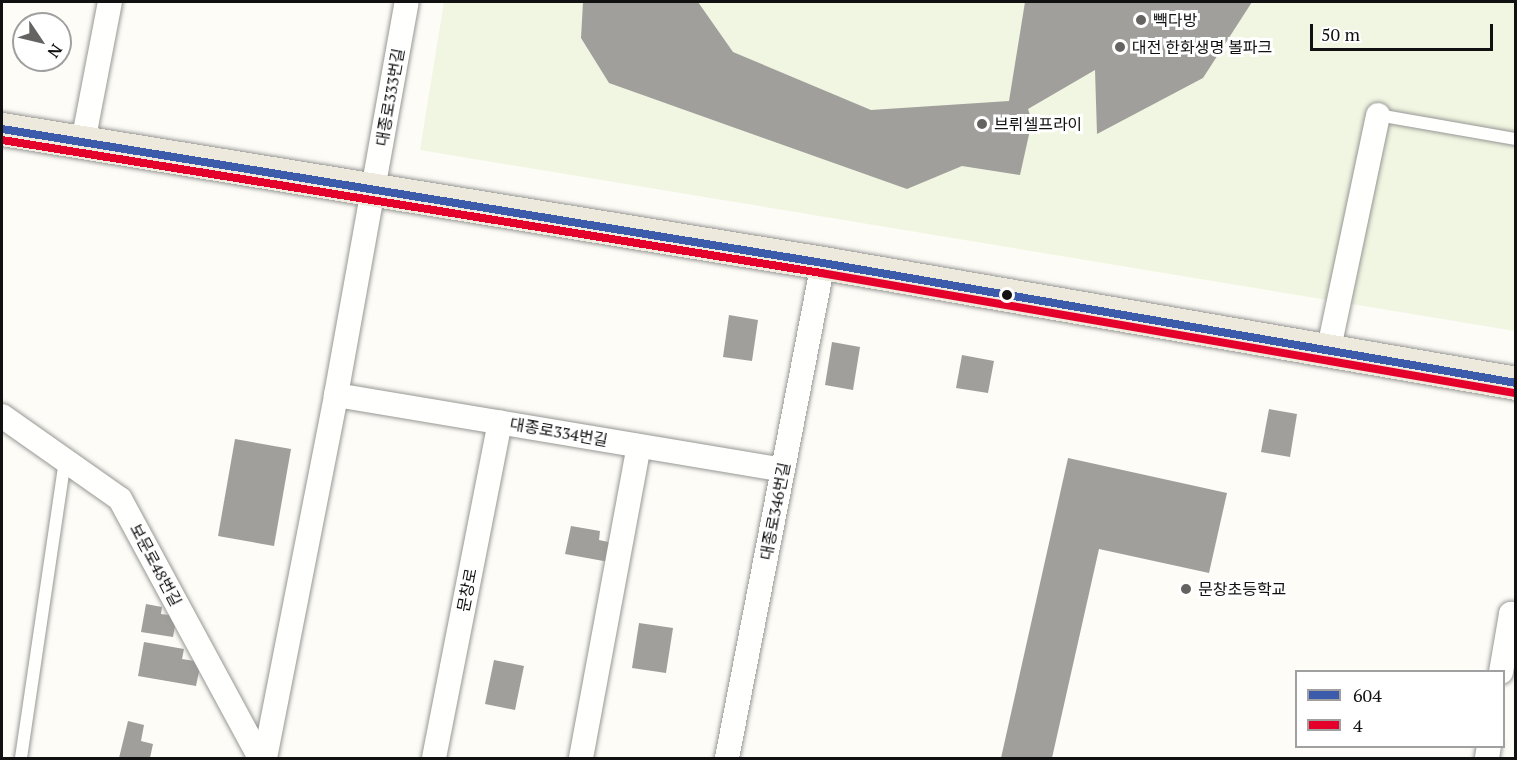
<!DOCTYPE html>
<meta charset="utf-8">
<style>
body{margin:0}
#map{position:relative;width:1517px;height:760px;overflow:hidden;background:#fdfcf7;font-family:"PT Serif","Noto Sans KR",serif}
div>[style]{position:absolute}
[style*='--x']{left:calc(var(--x)*1px);top:calc(var(--y)*1px);width:calc(var(--w)*1px);rotate:calc(var(--a)*1deg)}
.pitch>*{inset:0;background:#f0f6e1}
.building>*{inset:0;background:#a19f9c}
.roads{filter:drop-shadow(0 0 2px #979795) drop-shadow(0 0 2px #979795)}
.lane>*{height:12px;margin:-6px;padding:0 6px;transform-origin:6px;border-radius:6px;background:#fffffe}
.street>*{height:24px;margin:-12px;padding:0 12px;transform-origin:12px;border-radius:12px;background:#fffffe}
.primary>*{height:33px;margin:-16.5px;padding:0 16.5px;transform-origin:16.5px;border-radius:16.5px;background:#ede9dc}
.bus-1>*{height:8px;margin:-4px;padding:0 4px;transform-origin:4px;border-radius:4px;background:#3d5bab}
.bus-2>*{height:8px;margin:-4px;padding:0 4px;transform-origin:4px;border-radius:4px;background:#e4002b}
.dots>*{width:16px;height:16px;translate:-50% -50%;box-sizing:border-box;border:3px solid #fff;border-radius:50%}
span{translate:-50% -50%;white-space:nowrap;text-align:center;line-height:1.15;-webkit-text-stroke:6px #fff;paint-order:stroke}
.poi-label{font-size:16px;color:#111}
.left{translate:0 -50%;text-align:left}
.street-label{font-size:16px;color:#111}
.frame{position:absolute;inset:0;border:3px solid #111;pointer-events:none}
.legend{position:absolute;left:1295px;top:670px;width:210px;height:78px;box-sizing:border-box;background:#fff;border:2px solid #a0a0a0;margin:0;padding:8px 10px;list-style:none;font-size:18px;color:#111}
.legend li{display:flex;align-items:center;gap:12px;height:30px}
.legend b{width:30px;border:2px solid #a0a0a0}
.north{position:absolute;left:12px;top:12px;width:60px;height:60px;box-sizing:border-box;background:#fff;border:2px solid #a0a0a0;border-radius:50%;rotate:125deg;font-size:16px;font-weight:700;line-height:24px;text-align:center;color:#111}
.north::after{content:'';display:block;margin:auto;width:21px;height:27px;background:#646362;clip-path:polygon(50% 0,100% 100%,50% 72%,0 100%)}
.scale{position:absolute;left:1310px;top:24px;width:183px;height:27px;box-sizing:border-box;border:3px solid #111;border-top:0;padding-left:8px;font-size:18px;line-height:21px;white-space:nowrap;color:#111;-webkit-text-stroke:4px #fff;paint-order:stroke}
</style>
<div id="map">
<div class="pitch">
<div style="clip-path:polygon(444px 2px,1515px 2px,1515px 331px,420px 150px)"></div>
</div>
<div class="building">
<div style="clip-path:polygon(583px 2px,698px 2px,733px 52px,871px 110px,1009px 101px,1025px 2px,1252px 2px,1203px 78px,1097px 134px,1095px 70px,1028px 109px,1032px 121px,1020px 175px,962px 166px,907px 189px,609px 83px,581px 38px)"></div>
<div style="clip-path:polygon(729px 315px,758px 320px,752px 361px,723px 357px)"></div>
<div style="clip-path:polygon(832px 342px,860px 347px,853px 390px,825px 385px)"></div>
<div style="clip-path:polygon(962px 355px,994px 361px,988px 393px,956px 388px)"></div>
<div style="clip-path:polygon(1269px 409px,1297px 414px,1290px 457px,1261px 452px)"></div>
<div style="clip-path:polygon(235px 439px,291px 449px,274px 546px,218px 536px)"></div>
<div style="clip-path:polygon(1068px 458px,1227px 493px,1209px 573px,1099px 549px,1052px 758px,1001px 758px)"></div>
<div style="clip-path:polygon(571px 526px,600px 531px,599px 540px,613px 543px,609px 562px,565px 554px)"></div>
<div style="clip-path:polygon(146px 604px,162px 607px,161px 614px,177px 616px,173px 637px,141px 632px)"></div>
<div style="clip-path:polygon(639px 623px,673px 628px,666px 673px,632px 668px)"></div>
<div style="clip-path:polygon(144px 642px,184px 649px,182px 659px,201px 662px,196px 686px,138px 676px)"></div>
<div style="clip-path:polygon(494px 660px,524px 666px,515px 710px,485px 704px)"></div>
<div style="clip-path:polygon(128px 721px,144px 725px,141px 741px,153px 744px,150px 758px,119px 758px)"></div>
</div>
<div class="roads">
<div class="lane">
<div style="--x:1378;--y:115;--w:140;--a:9.9"></div>
<div style="--x:21;--y:758;--w:301;--a:-81.6"></div>
</div>
<div class="street">
<div style="--x:83;--y:142;--w:143;--a:-79.1"></div>
<div style="--x:1329;--y:348;--w:238;--a:-78.1"></div>
<div style="--x:336;--y:395;--w:453;--a:9.5"></div>
<div style="--x:2;--y:416;--w:144;--a:35.1"></div>
<div style="--x:120;--y:499;--w:294;--a:61.6"></div>
<div style="--x:1501;--y:672;--w:59;--a:-80.2"></div>
<div style="--x:1511;--y:614;--w:5;--a:11"></div>
<div style="--x:265;--y:758;--w:370;--a:-78.9"></div>
<div style="--x:336;--y:395;--w:399;--a:-79.8"></div>
<div style="--x:434;--y:758;--w:342;--a:-78.9"></div>
<div style="--x:581;--y:758;--w:317;--a:-79.5"></div>
<div style="--x:727;--y:758;--w:504;--a:-79.02"></div>
<div style="--x:1487;--y:758;--w:12;--a:-81"></div>
</div>
<div class="primary">
<div style="--x:2;--y:129;--w:832;--a:9.27"></div>
<div style="--x:823;--y:263;--w:703;--a:9.82"></div>
</div>
</div>
<div class="bus-1">
<div style="--x:2;--y:129;--w:832;--a:9.27"></div>
<div style="--x:823;--y:263;--w:703;--a:9.82"></div>
</div>
<div class="bus-2">
<div style="--x:2;--y:140;--w:830;--a:9.22"></div>
<div style="--x:821;--y:273;--w:703;--a:9.82"></div>
</div>
<div class="dots">
<div style="left:1141px;top:20px;background:#646362"></div>
<div style="left:1120px;top:47px;background:#646362"></div>
<div style="left:982px;top:124px;background:#646362"></div>
<div style="left:1007px;top:295px;background:#111"></div>
<div style="left:1186px;top:589px;background:#646362"></div>
</div>
<div class="poi-label">
<span class="left" style="left:1153px;top:20px">빽다방</span>
<span class="left" style="left:1132px;top:47px">대전 한화생명 볼파크</span>
<span class="left" style="left:994px;top:124px">브뤼셀프라이</span>
<span class="left" style="left:1198px;top:589px">문창초등학교</span>
</div>
<div class="street-label">
<span style="left:390px;top:97px;rotate:-80deg">대종로333번길</span>
<span style="left:559px;top:432px;rotate:10deg">대종로334번길</span>
<span style="left:775px;top:511px;rotate:-79deg">대종로346번길</span>
<span style="left:156px;top:565px;rotate:62deg">보문로48번길</span>
<span style="left:467px;top:590px;rotate:-79deg">문창로</span>
</div>
<div class="frame"></div>
<ul class="legend">
<li><b style="height:8px;background:#3d5bab"></b>604</li>
<li><b style="height:8px;background:#e4002b"></b>4</li>
</ul>
<div class="north">N</div>
<div class="scale">50 m</div>
</div>
